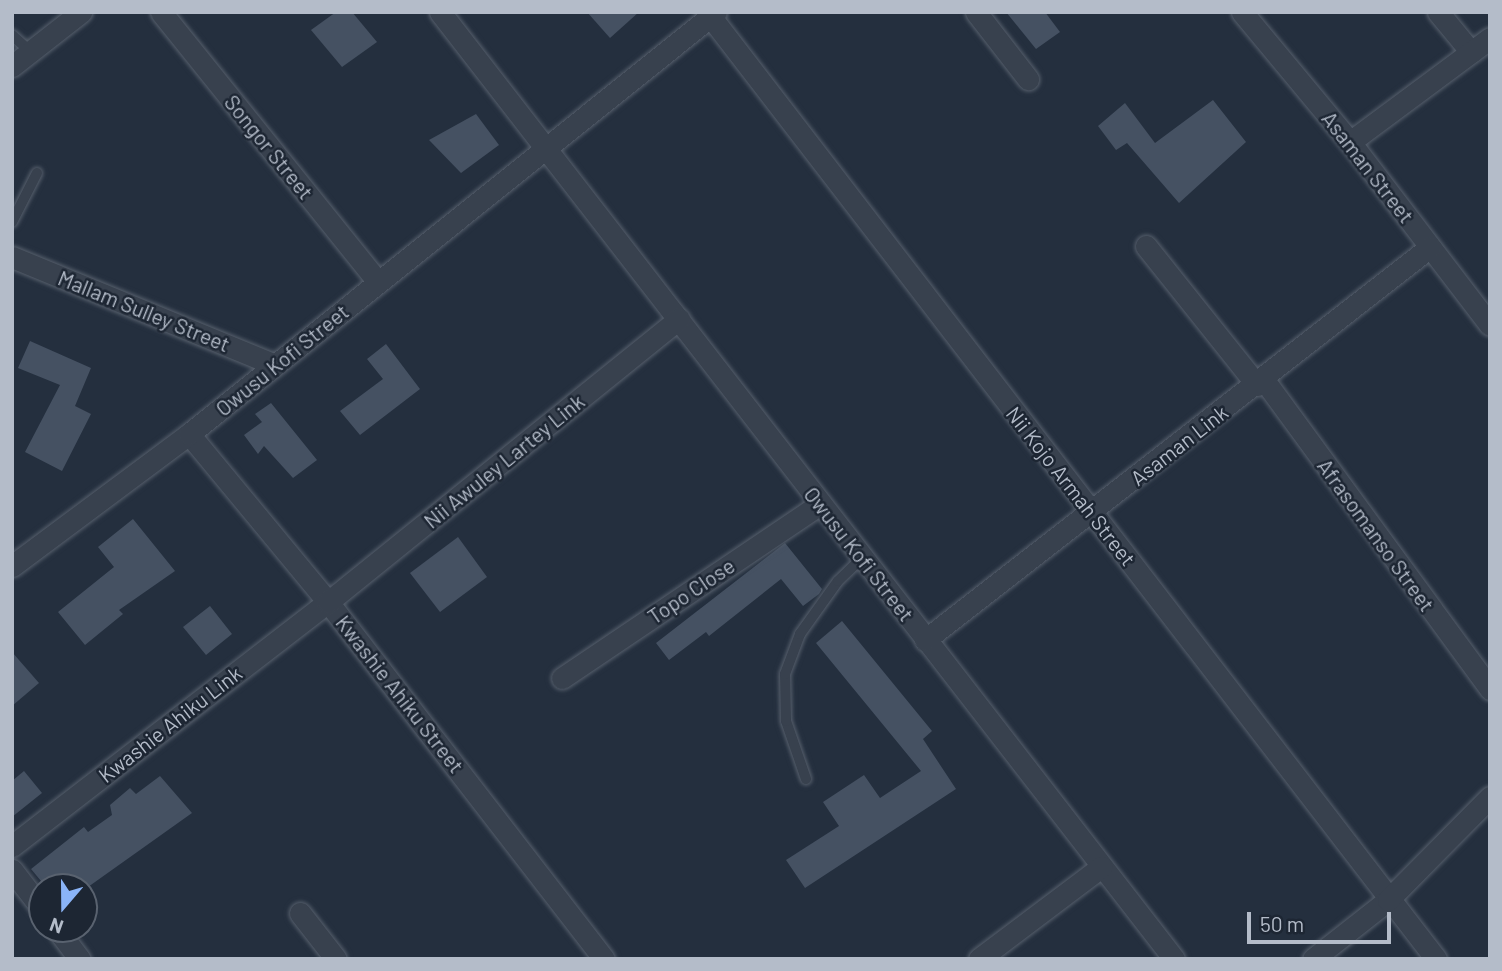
<!DOCTYPE html>
<style>
body{margin:0}
#map{position:relative;width:1502px;height:971px;overflow:hidden;background:#242f3e;font-family:Barlow,sans-serif}
div>[style]{position:absolute}
[style*='--x']{left:calc(var(--x)*1px);top:calc(var(--y)*1px);width:calc(var(--w)*1px);rotate:calc(var(--a)*1deg)}
.building>*{inset:0;background:#455162}
.roads{filter:drop-shadow(0 0 2px #565f6c) drop-shadow(0 0 2px #565f6c)}
.service>*{height:10px;margin:-5px;padding:0 5px;transform-origin:5px;border-radius:5px;background:#38414e}
.minor>*{height:21px;margin:-10.5px;padding:0 10.5px;transform-origin:10.5px;border-radius:10.5px;background:#38414e}
span{translate:-50% -50%;white-space:nowrap;text-align:center;line-height:1.15;-webkit-text-stroke:5px #1d2633;paint-order:stroke}
.street-label{font-size:21px;color:#b4bcc9}
.frame{position:absolute;inset:0;border:14px solid #b4bcc9;pointer-events:none}
.north{position:absolute;left:28px;top:873px;width:70px;height:70px;box-sizing:border-box;background:#1d2633;border:2px solid #59626f;border-radius:50%;rotate:200deg;font-size:19px;font-weight:700;line-height:28px;text-align:center;color:#b4bcc9}
.north::after{content:'';display:block;margin:auto;width:24px;height:32px;background:#8ab4f8;clip-path:polygon(50% 0,100% 100%,50% 72%,0 100%)}
.scale{position:absolute;left:1247px;top:912px;width:144px;height:32px;box-sizing:border-box;border:4px solid #b4bcc9;border-top:0;padding-left:9px;font-size:21px;line-height:24px;white-space:nowrap;color:#b4bcc9;-webkit-text-stroke:5px #1d2633;paint-order:stroke}
</style>
<div id="map">
<div class="building">
<div style="clip-path:polygon(336px 12px,352px 12px,377px 42px,342px 67px,311px 30px)"></div>
<div style="clip-path:polygon(587px 12px,639px 12px,610px 38px)"></div>
<div style="clip-path:polygon(1006px 12px,1045px 12px,1060px 32px,1036px 49px)"></div>
<div style="clip-path:polygon(1213px 100px,1246px 142px,1179px 203px,1127px 143px,1116px 150px,1098px 126px,1125px 103px,1155px 143px)"></div>
<div style="clip-path:polygon(476px 114px,499px 145px,461px 173px,429px 140px)"></div>
<div style="clip-path:polygon(30px 341px,91px 368px,75px 406px,91px 414px,62px 471px,25px 452px,60px 385px,18px 368px)"></div>
<div style="clip-path:polygon(386px 344px,420px 389px,360px 435px,340px 411px,383px 379px,367px 359px)"></div>
<div style="clip-path:polygon(271px 403px,317px 460px,293px 478px,264px 446px,258px 454px,244px 435px,262px 422px,255px 414px)"></div>
<div style="clip-path:polygon(133px 519px,175px 571px,119px 610px,123px 614px,85px 645px,58px 612px,114px 567px,98px 547px)"></div>
<div style="clip-path:polygon(458px 537px,487px 577px,440px 612px,410px 573px)"></div>
<div style="clip-path:polygon(785px 543px,822px 589px,819px 594px,803px 606px,781px 579px,709px 636px,706px 632px,669px 660px,656px 643px)"></div>
<div style="clip-path:polygon(210px 606px,232px 634px,206px 655px,183px 627px)"></div>
<div style="clip-path:polygon(842px 621px,932px 731px,923px 739px,956px 789px,805px 888px,786px 860px,839px 826px,823px 802px,864px 775px,880px 798px,921px 771px,816px 643px)"></div>
<div style="clip-path:polygon(12px 652px,39px 683px,12px 706px)"></div>
<div style="clip-path:polygon(24px 771px,42px 793px,12px 817px,12px 781px)"></div>
<div style="clip-path:polygon(160px 776px,192px 813px,88px 887px,46px 887px,31px 869px,84px 827px,88px 832px,112px 815px,110px 805px,130px 788px,136px 794px)"></div>
</div>
<div class="roads">
<div class="service">
<div style="--x:12;--y:35;--w:25;--a:42"></div>
<div style="--x:12;--y:222;--w:55;--a:-63"></div>
<div style="--x:806;--y:779;--w:61;--a:-109"></div>
<div style="--x:786;--y:721;--w:47;--a:-91.2"></div>
<div style="--x:785;--y:674;--w:43;--a:-69.4"></div>
<div style="--x:800;--y:634;--w:65;--a:-54.4"></div>
<div style="--x:838;--y:581;--w:33;--a:-44"></div>
</div>
<div class="minor">
<div style="--x:161;--y:12;--w:346;--a:51.2"></div>
<div style="--x:440;--y:12;--w:1198;--a:52.22"></div>
<div style="--x:707;--y:12;--w:1195;--a:52.41"></div>
<div style="--x:976;--y:12;--w:85;--a:52.2"></div>
<div style="--x:1242;--y:12;--w:169;--a:50.3"></div>
<div style="--x:1350;--y:142;--w:230;--a:52.6"></div>
<div style="--x:1438;--y:12;--w:52;--a:50.5"></div>
<div style="--x:12;--y:66;--w:88;--a:-38"></div>
<div style="--x:1350;--y:142;--w:174;--a:-36.6"></div>
<div style="--x:1146;--y:246;--w:178;--a:51.4"></div>
<div style="--x:12;--y:257;--w:284;--a:22.3"></div>
<div style="--x:1264;--y:380;--w:383;--a:53.8"></div>
<div style="--x:189;--y:434;--w:218;--a:50.4"></div>
<div style="--x:328;--y:602;--w:451;--a:52.3"></div>
<div style="--x:12;--y:566;--w:221;--a:-36.7"></div>
<div style="--x:189;--y:434;--w:675;--a:-38.69"></div>
<div style="--x:925;--y:640;--w:640;--a:-37.89"></div>
<div style="--x:562;--y:678;--w:311;--a:-34"></div>
<div style="--x:12;--y:846;--w:399;--a:-37.7"></div>
<div style="--x:328;--y:602;--w:451;--a:-38.9"></div>
<div style="--x:12;--y:870;--w:49;--a:52.4"></div>
<div style="--x:300;--y:913;--w:58;--a:52"></div>
<div style="--x:57;--y:929;--w:38;--a:53"></div>
<div style="--x:979;--y:959;--w:153;--a:-37"></div>
<div style="--x:1313;--y:959;--w:95;--a:-38.2"></div>
<div style="--x:1388;--y:900;--w:145;--a:-45.3"></div>
</div>
</div>
<div class="street-label">
<span style="left:269px;top:147px;rotate:51deg">Songor Street</span>
<span style="left:1368px;top:167px;rotate:52deg">Asaman Street</span>
<span style="left:144px;top:311px;rotate:22deg">Mallam Sulley Street</span>
<span style="left:282px;top:360px;rotate:-39deg">Owusu Kofi Street</span>
<span style="left:1179px;top:445px;rotate:-38deg">Asaman Link</span>
<span style="left:504px;top:461px;rotate:-39deg">Nii Awuley Lartey Link</span>
<span style="left:1071px;top:486px;rotate:52deg">Nii Kojo Armah Street</span>
<span style="left:1376px;top:535px;rotate:54deg">Afrasomanso Street</span>
<span style="left:859px;top:554px;rotate:52deg">Owusu Kofi Street</span>
<span style="left:691px;top:591px;rotate:-34deg">Topo Close</span>
<span style="left:400px;top:694px;rotate:52deg">Kwashie Ahiku Street</span>
<span style="left:170px;top:724px;rotate:-38deg">Kwashie Ahiku Link</span>
</div>
<div class="frame"></div>
<div class="north">N</div>
<div class="scale">50 m</div>
</div>
